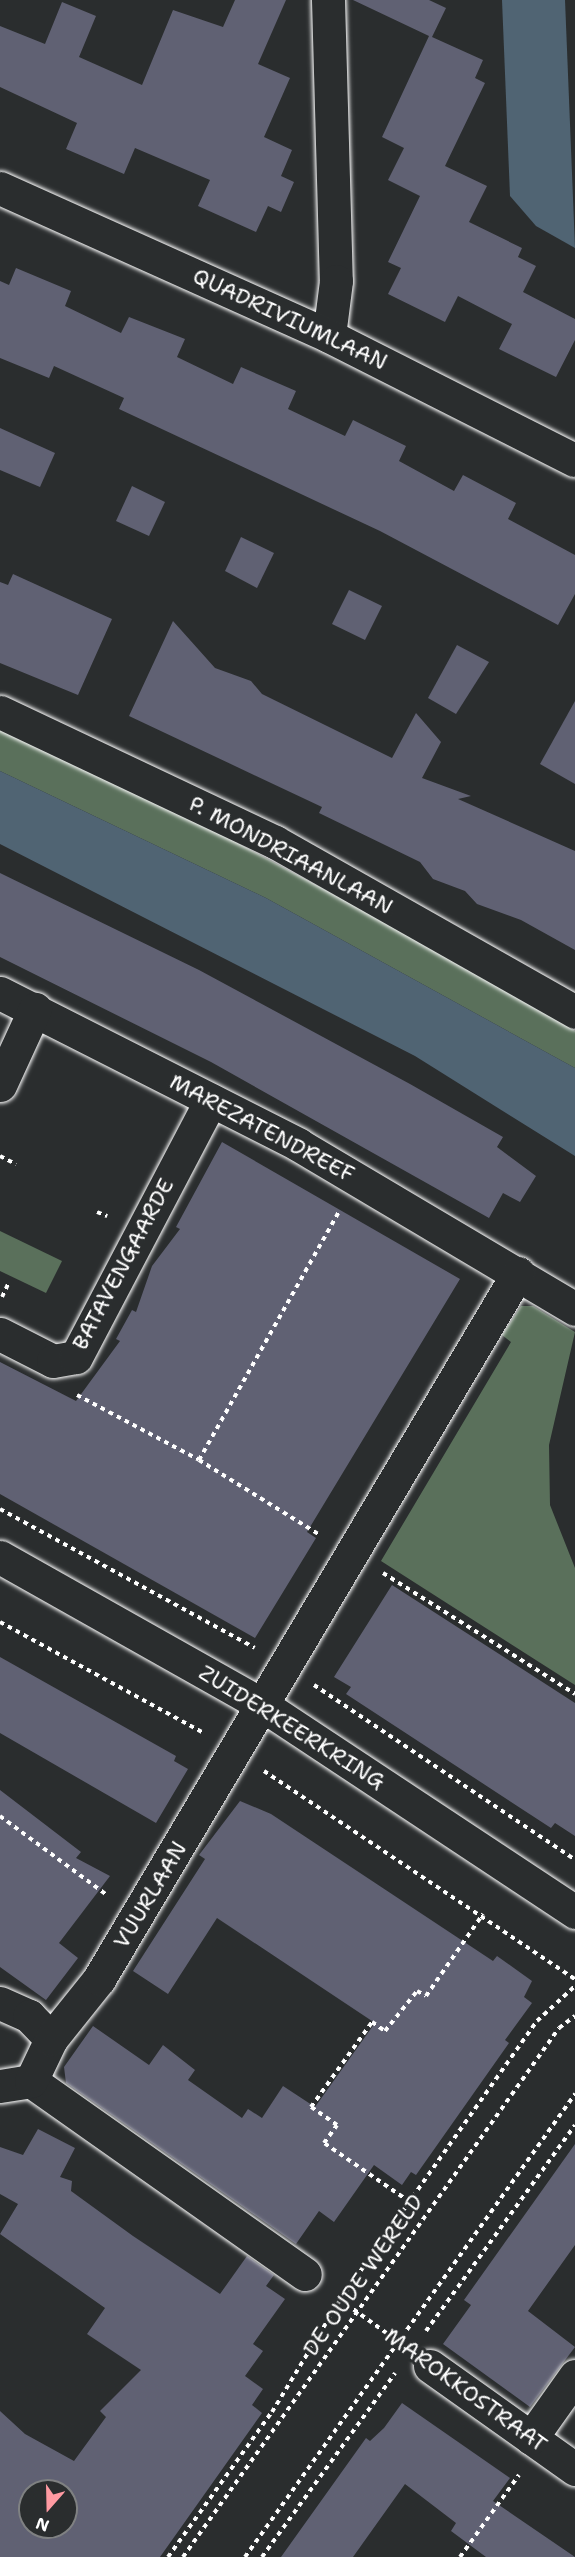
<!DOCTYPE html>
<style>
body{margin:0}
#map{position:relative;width:575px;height:2557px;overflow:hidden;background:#2a2d2e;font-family:"Shantell Sans",sans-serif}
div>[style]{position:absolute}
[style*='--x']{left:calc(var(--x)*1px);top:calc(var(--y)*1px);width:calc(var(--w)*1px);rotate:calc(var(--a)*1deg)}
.green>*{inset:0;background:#5a705b}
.water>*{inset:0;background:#506473}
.building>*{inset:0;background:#606173}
.path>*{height:4px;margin-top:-2px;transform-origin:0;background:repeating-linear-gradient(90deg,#fff 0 4.5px,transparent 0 9px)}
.roads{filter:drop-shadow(0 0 2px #fff) drop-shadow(0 0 2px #fff)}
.minor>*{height:33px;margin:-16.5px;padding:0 16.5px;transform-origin:16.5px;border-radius:16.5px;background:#2a2d2e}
span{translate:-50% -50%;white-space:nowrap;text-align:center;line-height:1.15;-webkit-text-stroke:6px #2a2d2e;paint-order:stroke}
.street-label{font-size:22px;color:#fff}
.north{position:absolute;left:18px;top:2479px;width:60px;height:60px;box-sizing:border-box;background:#2a2d2e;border:2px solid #7f8182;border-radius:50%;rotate:200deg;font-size:16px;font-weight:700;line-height:24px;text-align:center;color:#fff}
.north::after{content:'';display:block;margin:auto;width:21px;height:27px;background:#ff9aa2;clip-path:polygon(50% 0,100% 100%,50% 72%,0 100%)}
</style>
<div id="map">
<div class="green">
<div style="clip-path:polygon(0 726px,189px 817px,467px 966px,575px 1031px,575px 1068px,266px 898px,0 771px)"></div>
<div style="clip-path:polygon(0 1231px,62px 1261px,46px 1293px,0 1271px)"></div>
<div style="clip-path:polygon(521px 1306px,533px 1306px,575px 1332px,549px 1445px,550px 1505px,575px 1568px,575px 1685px,381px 1561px,511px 1342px,502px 1335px)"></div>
</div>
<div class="water">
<div style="clip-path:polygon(502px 0,565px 0,575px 248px,536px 226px,510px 196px)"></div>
<div style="clip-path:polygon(0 771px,266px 898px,575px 1068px,575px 1156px,415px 1056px,0 844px)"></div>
</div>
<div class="building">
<div style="clip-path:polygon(235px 0,286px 0,258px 64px,290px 78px,264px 137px,292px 150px,281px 176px,294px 182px,281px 212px,268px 206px,256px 232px,198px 206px,210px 180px,135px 148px,124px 174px,66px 149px,77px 123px,0 87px,0 26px,45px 44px,62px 2px,96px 16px,79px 57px,142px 85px,173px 10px,223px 27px)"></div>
<div style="clip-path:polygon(353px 0,429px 0,446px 8px,432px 37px,483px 60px,475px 78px,485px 83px,445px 166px,487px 186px,469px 222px,522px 248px,518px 257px,536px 266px,523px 292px,575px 319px,575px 340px,556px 377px,499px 349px,512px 324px,458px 296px,445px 322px,388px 294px,401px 268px,388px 262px,420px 196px,388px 180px,404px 148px,382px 137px,429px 36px)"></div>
<div style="clip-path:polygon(16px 268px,71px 291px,65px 306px,121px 333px,129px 317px,185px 339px,177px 357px,233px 384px,241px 367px,296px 391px,288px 409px,345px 436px,353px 420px,406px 446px,399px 461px,454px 491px,463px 475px,516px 503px,508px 519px,575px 555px,575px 594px,558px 625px,380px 531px,119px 409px,124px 398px,54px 366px,49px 378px,0 358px,0 281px,9px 285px)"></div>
<div style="clip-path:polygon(0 428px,55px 453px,40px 487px,0 470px)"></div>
<div style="clip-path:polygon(132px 486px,165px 502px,149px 536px,116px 521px)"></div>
<div style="clip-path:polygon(241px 537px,274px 553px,257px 588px,225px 571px)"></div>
<div style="clip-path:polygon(13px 574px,112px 619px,78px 695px,0 663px,0 582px,8px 585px)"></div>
<div style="clip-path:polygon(349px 590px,382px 606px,365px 640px,332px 624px)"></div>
<div style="clip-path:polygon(173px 621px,215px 668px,251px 681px,262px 694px,392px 758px,416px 713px,441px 742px,422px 778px,471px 796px,458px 799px,575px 851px,575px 950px,521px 920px,477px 904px,465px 891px,433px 879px,420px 862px,319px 813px,322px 807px,129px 716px)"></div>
<div style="clip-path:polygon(457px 645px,489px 662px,456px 714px,428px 698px)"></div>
<div style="clip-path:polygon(575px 701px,575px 784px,540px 764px)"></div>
<div style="clip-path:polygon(0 873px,199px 970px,410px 1084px,503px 1137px,497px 1147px,536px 1176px,520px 1202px,503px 1193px,489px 1218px,211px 1062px,0 957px)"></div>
<div style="clip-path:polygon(222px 1142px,460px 1279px,307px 1532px,316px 1538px,255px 1638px,0 1494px,0 1362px,76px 1401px,120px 1341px,116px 1339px,132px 1310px,136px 1312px,152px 1266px,180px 1229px,176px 1227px)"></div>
<div style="clip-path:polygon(392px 1585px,575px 1703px,575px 1836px,555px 1823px,551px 1828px,346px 1694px,351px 1687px,334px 1677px)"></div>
<div style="clip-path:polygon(0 1657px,176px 1756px,174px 1761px,188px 1769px,156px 1823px,0 1733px)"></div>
<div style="clip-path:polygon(0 1790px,81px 1852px,76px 1858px,110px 1876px,59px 1943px,78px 1958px,46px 2000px,0 1967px)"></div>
<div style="clip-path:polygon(240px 1801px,271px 1814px,493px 1961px,497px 1956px,532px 1981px,524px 1997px,532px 2003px,505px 2040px,509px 2043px,416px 2175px,411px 2172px,402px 2185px,374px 2165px,334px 2222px,319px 2211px,296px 2244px,66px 2083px,64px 2067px,93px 2026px,149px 2065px,163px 2045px,195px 2070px,188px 2080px,242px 2118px,248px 2109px,262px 2118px,283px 2086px,315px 2107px,375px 2023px,217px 1918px,168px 1994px,133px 1971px,205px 1859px,199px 1855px)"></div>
<div style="clip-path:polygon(evenodd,38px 2129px,75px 2148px,60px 2177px,72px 2181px,71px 2191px,133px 2236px,220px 2294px,247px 2256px,274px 2275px,266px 2286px,285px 2299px,253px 2344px,263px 2351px,245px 2376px,263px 2389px,252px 2405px,262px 2413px,160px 2557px,0 2557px,0 2411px,25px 2434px,74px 2461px,106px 2417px,100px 2411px,141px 2370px,87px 2334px,105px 2308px,0 2234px,18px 2204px,0 2194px,0 2147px,23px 2155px,38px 2129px,30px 2491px,66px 2491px,66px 2527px,30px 2527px,30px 2491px)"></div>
<div style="clip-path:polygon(575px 2144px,575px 2245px,528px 2311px,575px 2347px,530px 2407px,443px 2344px,471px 2305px,464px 2300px)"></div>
<div style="clip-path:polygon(402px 2403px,510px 2478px,493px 2501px,575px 2557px,486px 2557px,451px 2531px,456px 2523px,405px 2484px,353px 2557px,281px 2557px,366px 2438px,370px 2441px,384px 2428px)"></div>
</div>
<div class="path">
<div style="--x:0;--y:1156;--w:18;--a:27"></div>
<div style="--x:97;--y:1212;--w:11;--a:22"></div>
<div style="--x:2;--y:1297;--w:14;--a:-65"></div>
<div style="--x:77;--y:1395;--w:138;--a:28"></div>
<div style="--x:199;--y:1460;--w:142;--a:31.8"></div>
<div style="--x:199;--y:1460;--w:287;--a:-60.6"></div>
<div style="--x:0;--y:1509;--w:290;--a:28.6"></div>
<div style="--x:383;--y:1573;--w:227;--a:32.2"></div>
<div style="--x:0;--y:1622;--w:230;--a:28.6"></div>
<div style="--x:314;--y:1685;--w:314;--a:33.8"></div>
<div style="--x:264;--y:1771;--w:374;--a:33.8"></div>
<div style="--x:0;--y:1816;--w:134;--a:36.5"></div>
<div style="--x:410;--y:2202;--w:104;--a:-145.5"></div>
<div style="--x:324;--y:2143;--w:22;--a:-54"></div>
<div style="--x:337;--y:2125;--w:32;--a:-145"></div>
<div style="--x:311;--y:2107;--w:105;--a:-54.3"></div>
<div style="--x:372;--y:2022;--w:16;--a:35"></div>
<div style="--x:385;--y:2031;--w:51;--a:-51.3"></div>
<div style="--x:417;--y:1991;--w:10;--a:29"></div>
<div style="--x:426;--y:1996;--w:100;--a:-55.2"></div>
<div style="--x:339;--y:2299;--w:74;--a:35.6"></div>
<div style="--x:426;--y:2331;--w:254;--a:-54.1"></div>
<div style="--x:168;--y:2557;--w:178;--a:-54.4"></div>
<div style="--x:272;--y:2412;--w:131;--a:-58.7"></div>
<div style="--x:340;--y:2300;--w:342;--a:-54.8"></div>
<div style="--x:537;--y:2021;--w:52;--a:-42.6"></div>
<div style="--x:183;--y:2557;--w:649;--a:-54.6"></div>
<div style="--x:559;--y:2028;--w:20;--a:-37"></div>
<div style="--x:245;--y:2557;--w:569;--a:-54.52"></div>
<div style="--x:262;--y:2557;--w:227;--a:-54.1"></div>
<div style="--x:460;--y:2557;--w:101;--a:-54.3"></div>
</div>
<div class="roads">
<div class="minor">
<div style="--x:328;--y:0;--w:281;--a:88.4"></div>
<div style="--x:336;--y:281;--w:55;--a:97.3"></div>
<div style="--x:0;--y:188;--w:361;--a:24.2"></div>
<div style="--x:329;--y:336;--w:275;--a:26.8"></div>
<div style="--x:0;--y:712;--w:304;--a:25.3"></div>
<div style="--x:275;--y:842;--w:345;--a:29.5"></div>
<div style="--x:0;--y:993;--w:335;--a:26.9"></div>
<div style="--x:299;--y:1145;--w:321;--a:30.7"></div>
<div style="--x:0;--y:1085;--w:84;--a:-65.3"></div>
<div style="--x:0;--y:1334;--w:59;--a:27"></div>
<div style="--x:53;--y:1361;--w:23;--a:-10"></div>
<div style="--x:76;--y:1357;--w:290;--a:-62.3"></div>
<div style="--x:0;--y:1557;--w:300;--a:29.4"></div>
<div style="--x:261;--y:1704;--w:377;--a:33.5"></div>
<div style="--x:0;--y:2003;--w:32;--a:24"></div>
<div style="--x:29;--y:2016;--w:32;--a:46"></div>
<div style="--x:31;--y:2081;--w:335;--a:35.2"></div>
<div style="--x:0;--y:2086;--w:31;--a:-9"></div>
<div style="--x:31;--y:2081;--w:47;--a:-64.5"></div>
<div style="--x:51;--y:2039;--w:77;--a:-51.3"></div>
<div style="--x:99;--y:1979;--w:821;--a:-59.31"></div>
<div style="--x:430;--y:2366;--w:178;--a:35.4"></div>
<div style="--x:531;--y:2438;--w:76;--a:-54.6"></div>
</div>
</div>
<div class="street-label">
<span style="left:290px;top:319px;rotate:25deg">QUADRIVIUMLAAN</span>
<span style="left:291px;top:855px;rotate:28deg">P. MONDRIAANLAAN</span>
<span style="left:262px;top:1128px;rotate:28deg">MAREZATENDREEF</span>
<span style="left:123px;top:1264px;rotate:-62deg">BATAVENGAARDE</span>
<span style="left:292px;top:1727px;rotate:32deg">ZUIDERKEERKRING</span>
<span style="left:150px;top:1895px;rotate:-59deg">VUURLAAN</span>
<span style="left:363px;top:2275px;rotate:-55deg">DE OUDE WERELD</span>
<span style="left:466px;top:2390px;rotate:36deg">MAROKKOSTRAAT</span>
</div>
<div class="north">N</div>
</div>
